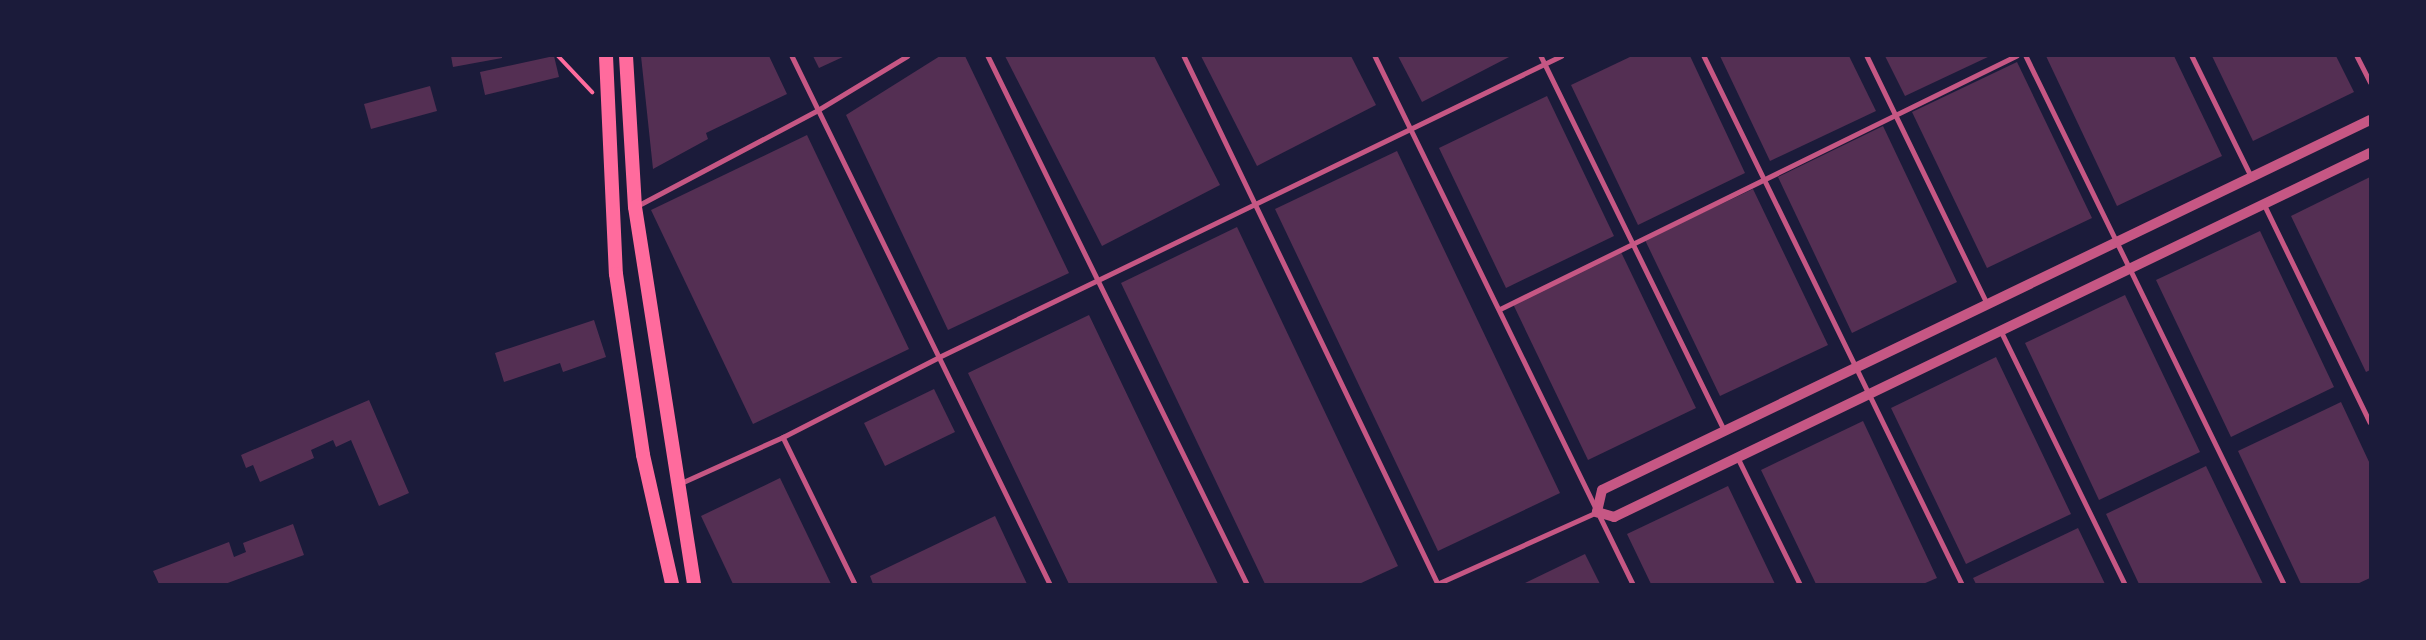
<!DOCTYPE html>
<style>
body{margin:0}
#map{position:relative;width:2426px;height:640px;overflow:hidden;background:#1b1b3a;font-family:"Golos Text",sans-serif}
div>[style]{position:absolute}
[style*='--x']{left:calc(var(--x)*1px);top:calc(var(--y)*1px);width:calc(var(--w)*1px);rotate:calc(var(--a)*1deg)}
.building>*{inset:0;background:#542f53}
.path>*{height:4px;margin:-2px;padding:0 2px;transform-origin:2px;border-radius:2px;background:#ff6b9d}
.service>*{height:4.5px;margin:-2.25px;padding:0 2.25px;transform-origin:2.25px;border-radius:2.25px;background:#c65784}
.tertiary>*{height:10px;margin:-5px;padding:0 5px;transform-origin:5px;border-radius:5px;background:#c65784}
.primary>*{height:14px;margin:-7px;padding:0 7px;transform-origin:7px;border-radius:7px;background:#ff6b9d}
span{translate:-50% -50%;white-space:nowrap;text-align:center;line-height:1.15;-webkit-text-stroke:5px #1b1b3a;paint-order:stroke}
.frame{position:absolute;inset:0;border:57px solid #1b1b3a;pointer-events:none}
</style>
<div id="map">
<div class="building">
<div style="clip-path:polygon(451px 56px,502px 56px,502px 58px,453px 67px)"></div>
<div style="clip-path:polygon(554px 56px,559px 77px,485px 95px,480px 72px)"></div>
<div style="clip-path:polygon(641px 56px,769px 56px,787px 94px,706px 133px,708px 139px,653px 169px)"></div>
<div style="clip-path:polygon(813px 56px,845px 56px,819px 68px)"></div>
<div style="clip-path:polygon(940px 56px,965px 56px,1069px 273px,948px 330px,846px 115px)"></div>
<div style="clip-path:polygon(1005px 56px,1154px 56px,1220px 185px,1102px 246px)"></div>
<div style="clip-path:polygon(1201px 56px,1351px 56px,1376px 105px,1257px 166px)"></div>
<div style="clip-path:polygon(1398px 56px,1511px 56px,1422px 102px)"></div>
<div style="clip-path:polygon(1632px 56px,1690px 56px,1745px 173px,1638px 225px,1571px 85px)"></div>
<div style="clip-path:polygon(1720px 56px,1849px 56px,1876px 111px,1770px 161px)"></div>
<div style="clip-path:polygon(1885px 56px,1990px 56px,1905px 96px)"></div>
<div style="clip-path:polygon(2046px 56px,2174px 56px,2222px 156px,2117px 206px)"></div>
<div style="clip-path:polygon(2212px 56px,2336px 56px,2354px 92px,2253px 141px)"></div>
<div style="clip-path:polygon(2017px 62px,2092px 218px,1987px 268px,1912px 112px)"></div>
<div style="clip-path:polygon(430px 86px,437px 111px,371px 129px,364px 104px)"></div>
<div style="clip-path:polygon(1547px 96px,1614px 236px,1506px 288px,1439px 148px)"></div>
<div style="clip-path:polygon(1883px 126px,1957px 282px,1852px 333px,1778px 177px)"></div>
<div style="clip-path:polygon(807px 135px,909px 349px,753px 424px,651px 210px)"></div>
<div style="clip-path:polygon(1397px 151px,1560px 493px,1438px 551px,1275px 209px)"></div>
<div style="clip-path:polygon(2370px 177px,2370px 370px,2366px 372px,2291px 216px)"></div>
<div style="clip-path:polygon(1753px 189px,1828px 345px,1720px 396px,1645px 240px)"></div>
<div style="clip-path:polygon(1237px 227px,1398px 566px,1359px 584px,1265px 584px,1121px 283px)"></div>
<div style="clip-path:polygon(2260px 231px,2334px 387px,2231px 437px,2156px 280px)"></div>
<div style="clip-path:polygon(1621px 252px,1696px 408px,1588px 460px,1513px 304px)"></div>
<div style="clip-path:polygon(2125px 295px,2200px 452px,2099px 500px,2025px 343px)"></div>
<div style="clip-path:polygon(1089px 315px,1133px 407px,1218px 584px,1069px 584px,1024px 490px,968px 373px)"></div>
<div style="clip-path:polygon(594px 320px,606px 357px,563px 372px,560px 363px,504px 382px,495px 353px)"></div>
<div style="clip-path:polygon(1996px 357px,2071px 514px,1966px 564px,1891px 408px)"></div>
<div style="clip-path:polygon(934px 389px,955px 432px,885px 466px,864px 423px)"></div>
<div style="clip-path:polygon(369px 400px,409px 493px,379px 506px,351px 440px,336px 447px,333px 440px,311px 450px,314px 458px,260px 482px,253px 465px,246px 468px,241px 455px)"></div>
<div style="clip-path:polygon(2341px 402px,2370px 464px,2370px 578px,2357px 584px,2301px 584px,2238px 451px)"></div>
<div style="clip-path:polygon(1863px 421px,1937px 578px,1923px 584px,1816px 584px,1761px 470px)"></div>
<div style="clip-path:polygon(2206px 466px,2263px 584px,2139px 584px,2106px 514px)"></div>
<div style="clip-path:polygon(780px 478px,831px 584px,733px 584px,701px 516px)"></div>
<div style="clip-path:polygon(1728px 486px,1775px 584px,1651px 584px,1627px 534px)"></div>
<div style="clip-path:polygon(995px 516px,1027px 584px,873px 584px,870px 576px)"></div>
<div style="clip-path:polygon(293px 524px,304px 555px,225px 584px,159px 584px,153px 571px,229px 542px,234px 557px,246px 552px,243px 543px)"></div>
<div style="clip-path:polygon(2078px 528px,2105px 584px,1976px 584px,1973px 578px)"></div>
<div style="clip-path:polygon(1585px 554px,1600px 584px,1523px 584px)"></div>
</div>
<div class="path">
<div style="--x:558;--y:56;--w:50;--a:46.6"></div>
</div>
<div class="service">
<div style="--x:792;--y:56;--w:588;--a:63.96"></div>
<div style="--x:988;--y:56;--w:588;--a:63.87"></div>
<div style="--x:1184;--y:56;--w:586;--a:64.31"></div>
<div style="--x:1375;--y:56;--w:588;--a:63.96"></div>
<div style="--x:1541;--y:56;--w:418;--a:63.9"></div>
<div style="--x:1704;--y:56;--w:588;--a:63.96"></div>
<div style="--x:1867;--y:56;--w:277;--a:64.1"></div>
<div style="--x:2026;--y:56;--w:588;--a:63.96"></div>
<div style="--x:2192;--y:56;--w:136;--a:63.8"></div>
<div style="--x:2357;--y:56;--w:29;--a:63"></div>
<div style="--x:637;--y:206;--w:205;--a:-27.9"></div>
<div style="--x:818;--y:110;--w:104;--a:-31.2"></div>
<div style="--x:2265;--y:206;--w:240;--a:64.1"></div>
<div style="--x:1500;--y:309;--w:575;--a:-26.12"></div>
<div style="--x:2001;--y:331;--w:282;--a:63.9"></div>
<div style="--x:783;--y:437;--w:164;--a:63.9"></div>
<div style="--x:1738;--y:458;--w:140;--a:63.8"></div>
<div style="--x:681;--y:483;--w:112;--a:-24.3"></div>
<div style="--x:783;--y:437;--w:175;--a:-27.1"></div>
<div style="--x:939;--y:357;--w:691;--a:-25.82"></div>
<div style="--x:1437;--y:584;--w:175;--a:-24.2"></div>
</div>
<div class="tertiary">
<div style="--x:2370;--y:120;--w:852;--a:154.28"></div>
<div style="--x:1602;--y:490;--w:23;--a:103"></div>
<div style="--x:1597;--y:512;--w:18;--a:16"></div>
<div style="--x:1614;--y:517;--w:839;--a:-25.71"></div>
</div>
<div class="primary">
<div style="--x:606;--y:56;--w:218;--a:87.4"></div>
<div style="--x:616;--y:274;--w:183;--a:81.5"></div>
<div style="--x:643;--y:455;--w:132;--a:77.3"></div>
<div style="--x:626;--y:56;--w:151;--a:86.6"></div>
<div style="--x:635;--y:207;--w:382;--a:81.1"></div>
</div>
<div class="frame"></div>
</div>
